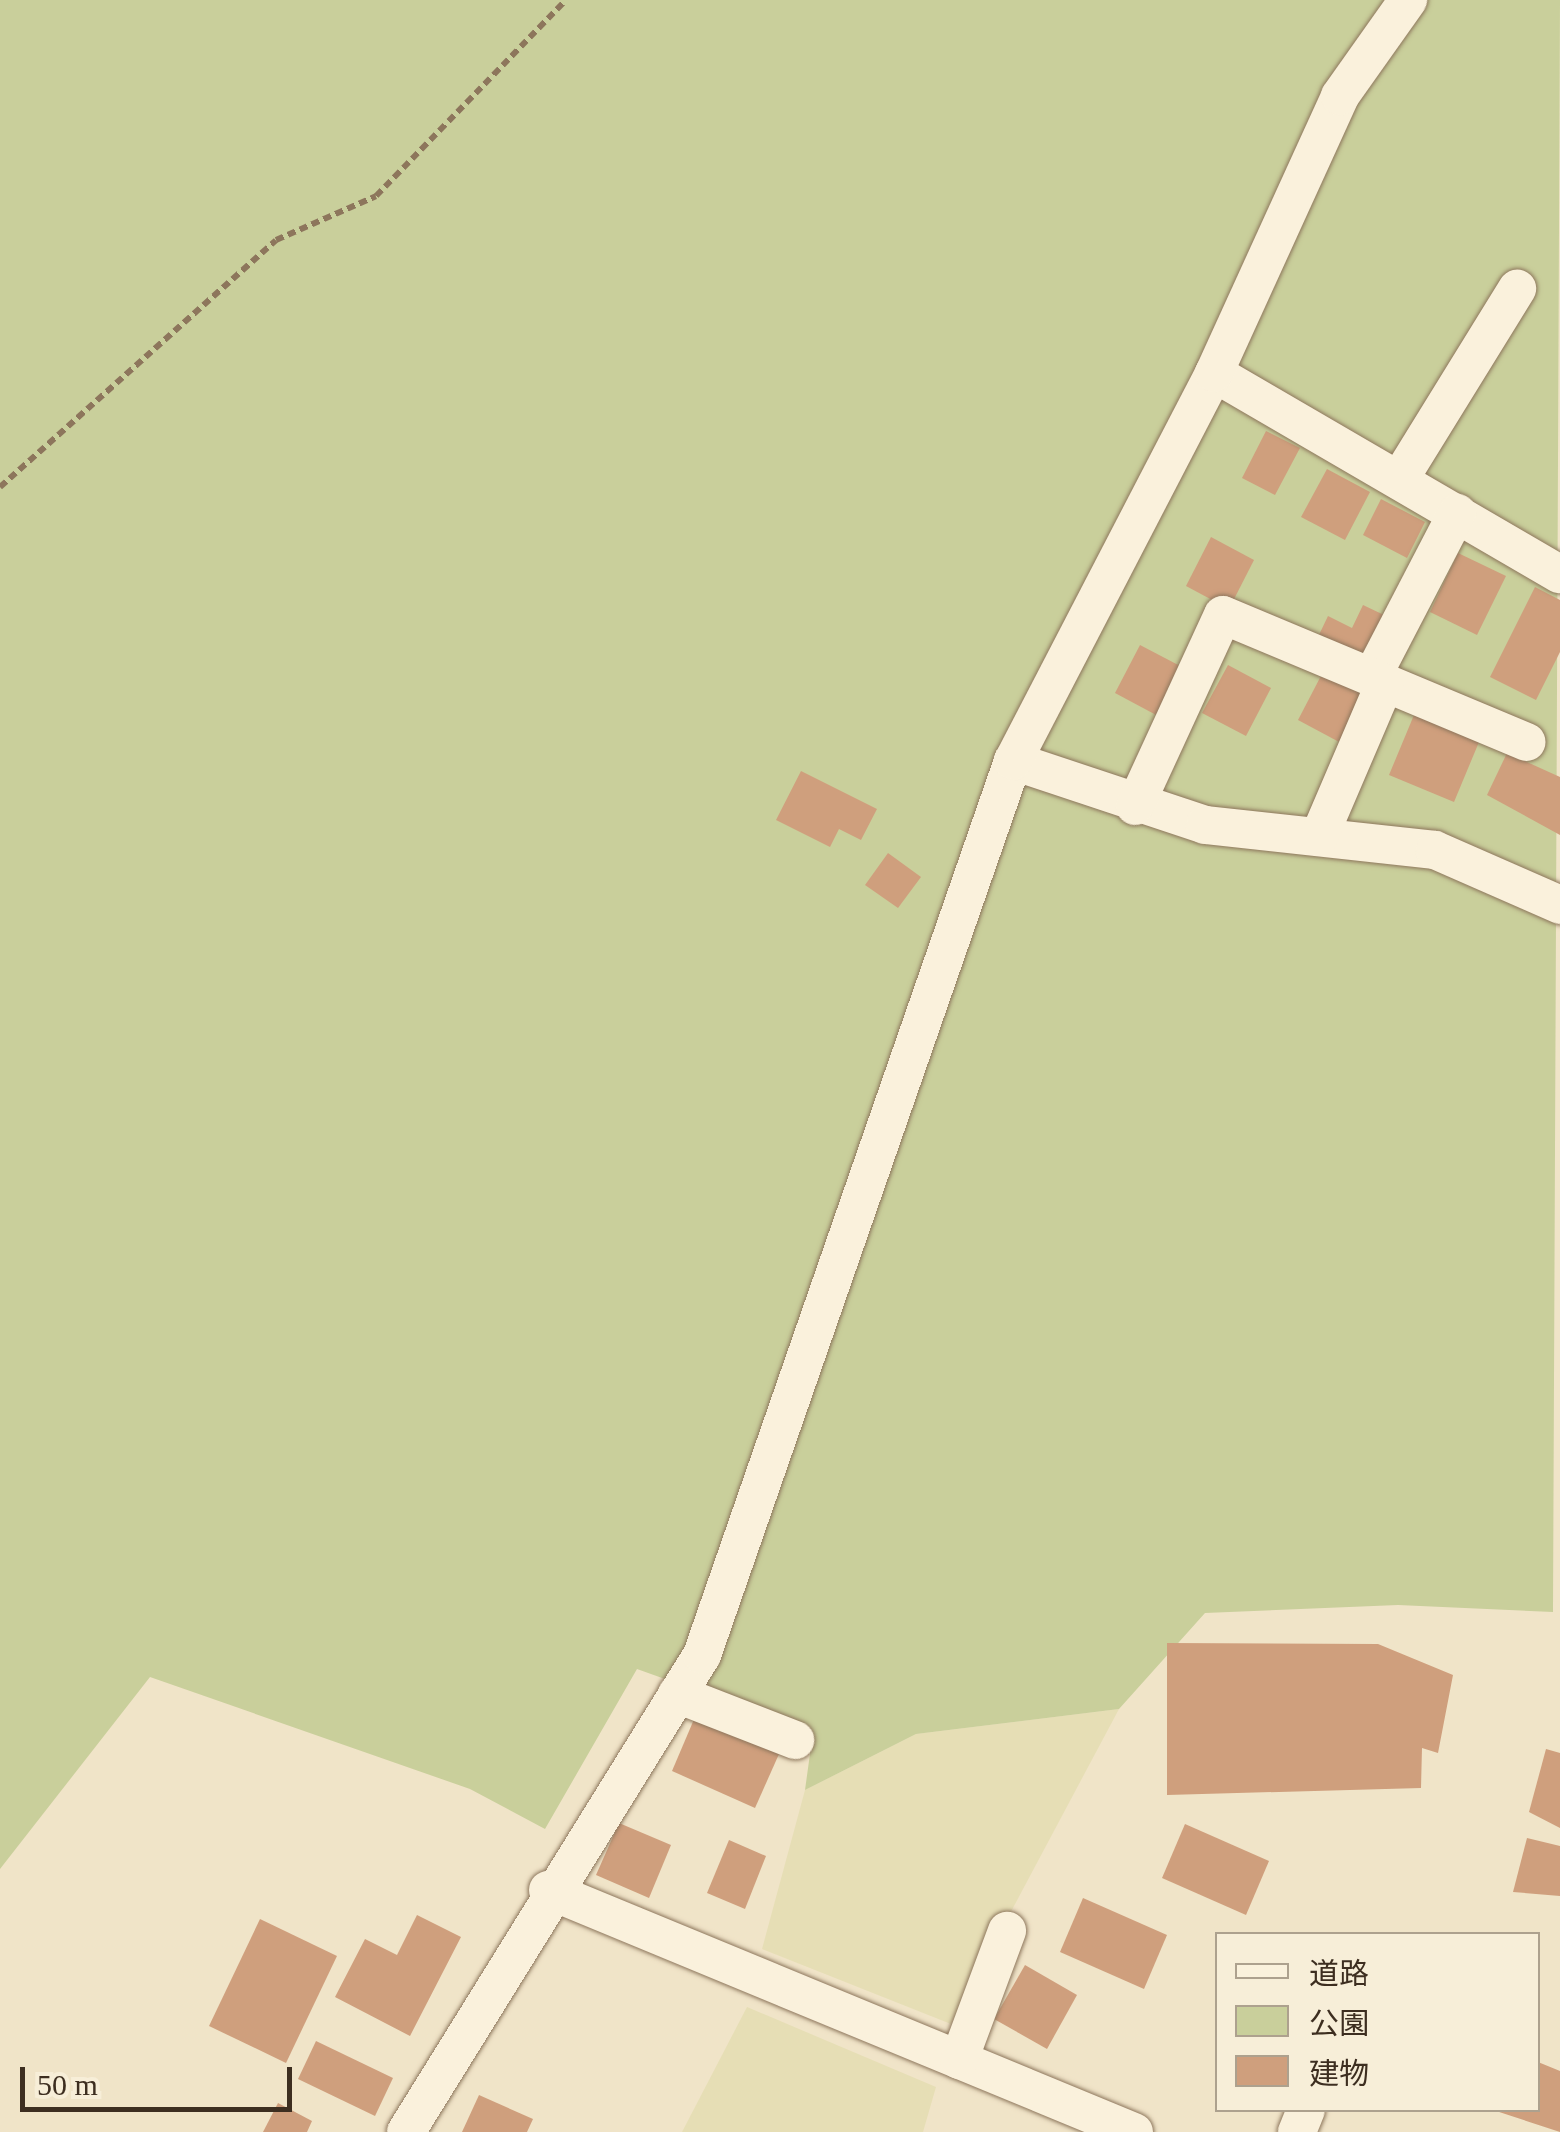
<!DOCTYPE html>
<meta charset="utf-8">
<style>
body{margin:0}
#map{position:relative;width:1560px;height:2132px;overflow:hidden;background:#f0e4c8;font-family:"Times New Roman","Noto Sans JP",serif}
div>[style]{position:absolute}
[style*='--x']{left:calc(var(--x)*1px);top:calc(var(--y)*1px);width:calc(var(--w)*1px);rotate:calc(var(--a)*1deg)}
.farmland>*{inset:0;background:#e6deb5}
.green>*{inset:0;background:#c9cf9b}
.building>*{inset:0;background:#cf9f7d}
.path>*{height:6px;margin-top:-3px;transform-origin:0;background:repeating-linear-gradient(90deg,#8d765c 0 8px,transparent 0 13px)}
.roads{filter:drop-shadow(0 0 2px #8d765c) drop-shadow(0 0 2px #8d765c)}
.minor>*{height:38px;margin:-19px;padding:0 19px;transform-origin:19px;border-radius:19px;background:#faf1dc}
span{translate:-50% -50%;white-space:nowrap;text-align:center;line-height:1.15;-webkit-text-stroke:9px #f7eed8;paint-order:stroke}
.legend{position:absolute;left:1215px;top:1932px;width:325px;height:180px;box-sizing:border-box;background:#f7eed8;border:2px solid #ada18e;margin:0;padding:12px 18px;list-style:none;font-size:30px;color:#3d2e20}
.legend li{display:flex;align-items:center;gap:20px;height:50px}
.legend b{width:50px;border:2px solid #ada18e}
.scale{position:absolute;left:20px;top:2067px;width:272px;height:45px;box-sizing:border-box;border:5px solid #3d2e20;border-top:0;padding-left:12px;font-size:30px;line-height:35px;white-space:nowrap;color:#3d2e20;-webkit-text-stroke:8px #f7eed8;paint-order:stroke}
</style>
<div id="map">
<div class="farmland">
<div style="clip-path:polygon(1119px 1709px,951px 2024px,762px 1949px,805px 1790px,916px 1734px)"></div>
<div style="clip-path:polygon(747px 2007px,936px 2087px,923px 2132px,682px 2132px)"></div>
</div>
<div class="green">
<div style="clip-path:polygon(0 0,1560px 0,1553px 1612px,1398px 1605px,1205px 1613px,1119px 1709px,916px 1734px,805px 1790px,813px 1732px,637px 1669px,545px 1829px,470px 1789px,150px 1677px,0 1869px)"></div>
</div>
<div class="building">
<div style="clip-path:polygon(1266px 431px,1300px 448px,1275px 495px,1242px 478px)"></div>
<div style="clip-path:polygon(1327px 469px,1370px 492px,1345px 540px,1301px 517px)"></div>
<div style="clip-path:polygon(1381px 499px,1425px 522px,1407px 558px,1363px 535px)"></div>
<div style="clip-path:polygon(1211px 537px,1254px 560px,1229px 609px,1186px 586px)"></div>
<div style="clip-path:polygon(1458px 553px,1506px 576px,1477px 635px,1430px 612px)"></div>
<div style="clip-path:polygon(1535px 587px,1560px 600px,1560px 652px,1536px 700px,1490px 677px)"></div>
<div style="clip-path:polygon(1363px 605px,1384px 615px,1361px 661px,1317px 639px,1328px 616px,1352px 628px)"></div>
<div style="clip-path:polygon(1140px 645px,1184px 668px,1158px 716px,1115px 693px)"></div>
<div style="clip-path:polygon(1228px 665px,1271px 688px,1246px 736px,1202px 713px)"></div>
<div style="clip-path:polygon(1323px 672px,1366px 695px,1341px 743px,1298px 720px)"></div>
<div style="clip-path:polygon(1414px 715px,1479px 742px,1454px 802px,1389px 775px)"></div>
<div style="clip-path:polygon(1507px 753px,1560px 777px,1560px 835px,1487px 795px)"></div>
<div style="clip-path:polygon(801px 771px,877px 809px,861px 840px,839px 829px,830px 847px,776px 820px)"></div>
<div style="clip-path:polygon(888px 853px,921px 877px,898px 908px,865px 885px)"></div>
<div style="clip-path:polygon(1167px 1643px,1378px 1644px,1453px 1675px,1438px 1753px,1422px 1748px,1421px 1788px,1167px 1795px)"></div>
<div style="clip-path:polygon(695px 1717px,779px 1754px,755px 1808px,672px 1771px)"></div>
<div style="clip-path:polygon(1546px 1749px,1560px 1753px,1560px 1828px,1529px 1812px)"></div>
<div style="clip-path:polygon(619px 1823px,671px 1845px,649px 1898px,596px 1875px)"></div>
<div style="clip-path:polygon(1185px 1824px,1269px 1861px,1246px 1915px,1162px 1878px)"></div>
<div style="clip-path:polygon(1527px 1838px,1560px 1846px,1560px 1896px,1513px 1892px)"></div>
<div style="clip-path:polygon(729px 1840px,766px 1856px,745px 1909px,707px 1893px)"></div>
<div style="clip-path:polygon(1083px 1898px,1167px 1935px,1144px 1989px,1060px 1952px)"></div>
<div style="clip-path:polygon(417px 1915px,461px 1937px,410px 2036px,335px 1997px,365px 1939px,397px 1955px)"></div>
<div style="clip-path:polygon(260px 1919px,337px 1956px,286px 2063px,209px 2026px)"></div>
<div style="clip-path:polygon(1025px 1965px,1077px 1995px,1047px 2049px,994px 2019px)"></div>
<div style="clip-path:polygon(316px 2041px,393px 2078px,375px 2116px,298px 2079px)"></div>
<div style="clip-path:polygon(1538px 2062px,1560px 2071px,1560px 2132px,1493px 2110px,1538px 2110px)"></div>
<div style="clip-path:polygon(479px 2095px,533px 2119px,527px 2132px,462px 2132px)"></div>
<div style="clip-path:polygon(278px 2103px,312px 2121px,307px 2132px,263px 2132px)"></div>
</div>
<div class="path">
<div style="--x:0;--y:487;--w:370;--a:-41.8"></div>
<div style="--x:276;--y:240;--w:109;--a:-23.7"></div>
<div style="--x:376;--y:196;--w:273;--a:-45.9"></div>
</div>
<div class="roads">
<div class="minor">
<div style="--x:1214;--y:373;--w:400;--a:30.2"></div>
<div style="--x:1399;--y:480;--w:225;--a:-58.3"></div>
<div style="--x:1372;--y:677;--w:185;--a:-62.6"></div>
<div style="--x:1013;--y:761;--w:202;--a:18.4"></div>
<div style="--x:1205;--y:825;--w:231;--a:6.2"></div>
<div style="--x:1435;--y:850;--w:137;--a:23.7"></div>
<div style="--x:1135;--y:806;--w:210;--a:-65.3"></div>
<div style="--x:1223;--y:615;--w:329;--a:22.7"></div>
<div style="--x:1319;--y:837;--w:168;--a:-66.8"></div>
<div style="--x:677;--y:1694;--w:127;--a:21.3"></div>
<div style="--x:548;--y:1890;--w:634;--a:22.44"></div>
<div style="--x:959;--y:2060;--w:138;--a:-69.6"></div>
<div style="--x:406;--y:2132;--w:561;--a:-58.18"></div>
<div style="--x:702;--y:1655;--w:947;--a:-70.82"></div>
<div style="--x:1013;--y:761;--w:437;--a:-62.6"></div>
<div style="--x:1214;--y:373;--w:304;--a:-65.5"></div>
<div style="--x:1340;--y:96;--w:118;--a:-54.7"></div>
<div style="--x:1297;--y:2132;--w:24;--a:-68"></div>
</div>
</div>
<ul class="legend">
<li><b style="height:12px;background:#faf1dc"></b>道路</li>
<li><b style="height:28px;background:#c9cf9b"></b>公園</li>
<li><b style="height:28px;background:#cf9f7d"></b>建物</li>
</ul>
<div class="scale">50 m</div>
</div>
